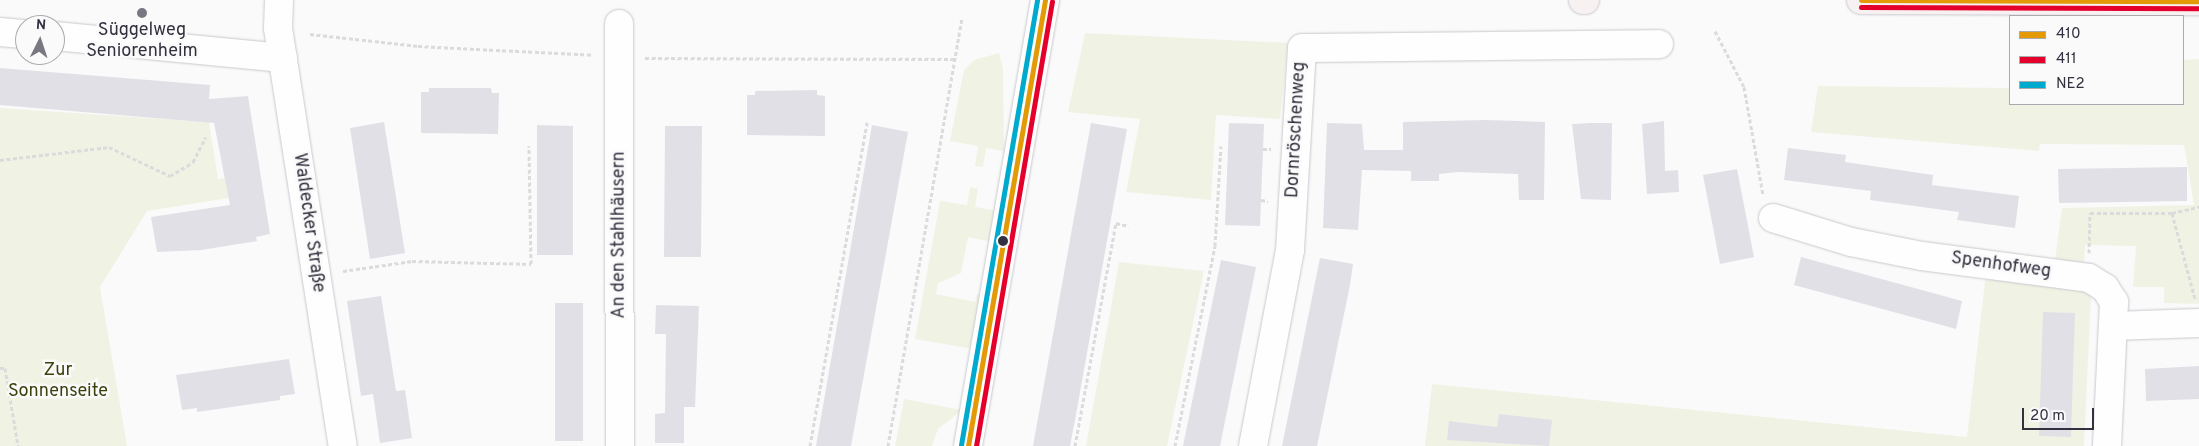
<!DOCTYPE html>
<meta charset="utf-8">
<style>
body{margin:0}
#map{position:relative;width:2199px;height:446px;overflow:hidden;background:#fafafa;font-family:Overpass,sans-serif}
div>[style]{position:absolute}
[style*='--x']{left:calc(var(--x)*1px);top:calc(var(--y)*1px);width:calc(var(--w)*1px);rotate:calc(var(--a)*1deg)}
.green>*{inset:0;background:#f0f3e4}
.building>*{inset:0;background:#e1e0e7}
.path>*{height:3px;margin-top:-1.5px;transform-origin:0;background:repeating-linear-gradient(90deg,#dbdbdc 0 4px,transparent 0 6.5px)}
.roads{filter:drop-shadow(0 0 1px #c9c8cf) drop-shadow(0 0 1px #c9c8cf)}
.minor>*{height:28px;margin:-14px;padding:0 14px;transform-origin:14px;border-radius:14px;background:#fefefe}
.major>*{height:28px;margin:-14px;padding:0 14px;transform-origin:14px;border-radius:14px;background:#f7f1f2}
.bus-1>*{height:5px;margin:-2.5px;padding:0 2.5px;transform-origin:2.5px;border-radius:2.5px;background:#e39a06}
.bus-2>*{height:5px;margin:-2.5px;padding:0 2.5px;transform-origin:2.5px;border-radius:2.5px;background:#e4002b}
.bus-3>*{height:5px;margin:-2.5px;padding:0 2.5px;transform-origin:2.5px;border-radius:2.5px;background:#00a9ce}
.dots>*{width:14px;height:14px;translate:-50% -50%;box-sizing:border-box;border:2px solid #fafafa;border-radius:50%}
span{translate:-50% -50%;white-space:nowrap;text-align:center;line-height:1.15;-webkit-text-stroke:5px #fafafa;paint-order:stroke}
.poi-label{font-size:18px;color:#33313f}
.street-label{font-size:18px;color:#33313f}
.park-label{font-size:18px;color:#3b400d}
.legend{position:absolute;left:2009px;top:15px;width:175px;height:90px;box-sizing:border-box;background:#fafafa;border:1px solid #aaaaaf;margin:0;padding:6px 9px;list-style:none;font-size:15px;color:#33313f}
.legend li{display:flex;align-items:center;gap:10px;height:25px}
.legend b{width:25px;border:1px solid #aaaaaf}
.north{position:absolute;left:15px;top:15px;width:50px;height:50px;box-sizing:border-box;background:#fafafa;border:1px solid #aaaaaf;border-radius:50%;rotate:4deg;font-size:14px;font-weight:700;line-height:20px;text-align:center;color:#33313f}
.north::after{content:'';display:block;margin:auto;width:18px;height:22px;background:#797780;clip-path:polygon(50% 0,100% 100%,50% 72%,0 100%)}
.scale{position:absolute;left:2022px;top:408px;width:72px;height:22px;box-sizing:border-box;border:2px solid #33313f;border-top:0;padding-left:6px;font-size:15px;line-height:18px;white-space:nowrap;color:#33313f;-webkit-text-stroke:4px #fafafa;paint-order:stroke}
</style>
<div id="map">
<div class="green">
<div style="clip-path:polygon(1085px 33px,1288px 43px,1280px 119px,1216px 115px,1211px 200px,1126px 192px,1140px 119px,1068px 112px)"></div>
<div style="clip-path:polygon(999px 53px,1003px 68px,1004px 151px,986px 148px,983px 167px,975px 166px,978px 146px,950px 141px,964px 70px,974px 60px)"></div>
<div style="clip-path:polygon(2199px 59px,2199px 304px,2164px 303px,2164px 287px,2133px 287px,2136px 246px,2085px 245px,2084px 262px,2055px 260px,2062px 208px,2194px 205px,2184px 145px,2040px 144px,2039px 151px,1811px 132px,1818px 86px,2010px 88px,2010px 104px,2183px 104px,2183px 60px)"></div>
<div style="clip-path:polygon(0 108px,209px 122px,218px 179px,237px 176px,241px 196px,147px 211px,100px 287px,127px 446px,0 446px)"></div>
<div style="clip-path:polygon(970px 187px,978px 189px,975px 207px,999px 211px,992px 242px,968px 237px,961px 273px,938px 283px,936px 294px,975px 302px,977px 294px,982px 295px,973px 349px,915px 339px,940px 201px,967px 205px)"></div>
<div style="clip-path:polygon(1119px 262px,1204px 271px,1167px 446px,1086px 446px)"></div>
<div style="clip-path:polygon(1986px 273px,2070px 284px,2091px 295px,2084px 446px,1425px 446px,1432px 384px,1967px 437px)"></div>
<div style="clip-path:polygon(904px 399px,962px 410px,938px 429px,932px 446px,895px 446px)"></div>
</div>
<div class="building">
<div style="clip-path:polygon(0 68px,210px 85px,209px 99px,248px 96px,270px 234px,256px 237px,257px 241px,201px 250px,157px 252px,151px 217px,230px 205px,214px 123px,0 105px)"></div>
<div style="clip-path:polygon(429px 88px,491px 88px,492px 93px,499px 93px,498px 134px,421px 133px,421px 92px,429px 92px)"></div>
<div style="clip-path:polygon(817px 90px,817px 95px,825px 96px,825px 136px,747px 135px,747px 95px,755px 95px,755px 91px)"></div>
<div style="clip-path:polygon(1485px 120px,1545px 122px,1544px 200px,1519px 200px,1518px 174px,1458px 172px,1439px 174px,1439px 181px,1411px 181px,1411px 171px,1362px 170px,1358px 230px,1323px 228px,1327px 123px,1362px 124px,1364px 150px,1403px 150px,1403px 122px)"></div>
<div style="clip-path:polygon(1664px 121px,1665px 171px,1678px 170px,1679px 192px,1647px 194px,1642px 124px)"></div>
<div style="clip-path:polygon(384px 122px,405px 253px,370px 259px,350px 128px)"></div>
<div style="clip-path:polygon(1091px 123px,1127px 129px,1077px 409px,1070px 446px,1033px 446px)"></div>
<div style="clip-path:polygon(1229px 123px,1264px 124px,1260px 226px,1225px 225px)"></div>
<div style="clip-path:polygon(1590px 123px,1612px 123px,1611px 200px,1581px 199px,1572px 124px)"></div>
<div style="clip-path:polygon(537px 125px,573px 126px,573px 255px,537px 255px)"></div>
<div style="clip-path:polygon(872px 125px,908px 132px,851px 446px,816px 446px)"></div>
<div style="clip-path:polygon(665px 126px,702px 126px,701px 257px,664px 257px)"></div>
<div style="clip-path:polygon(1788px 148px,1846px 155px,1845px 162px,1933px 175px,1932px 185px,2019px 196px,2015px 228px,1957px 220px,1959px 212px,1870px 200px,1871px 191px,1784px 180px)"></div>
<div style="clip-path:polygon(2187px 167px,2187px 201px,2059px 203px,2058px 169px)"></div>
<div style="clip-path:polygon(1737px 169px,1754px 257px,1720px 264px,1703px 175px)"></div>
<div style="clip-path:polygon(1801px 257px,1962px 301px,1956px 329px,1794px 285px)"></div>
<div style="clip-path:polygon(1320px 258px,1353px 264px,1350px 285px,1317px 446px,1282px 446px)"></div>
<div style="clip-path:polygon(1221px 260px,1256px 267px,1220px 446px,1183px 446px)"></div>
<div style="clip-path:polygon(381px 296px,396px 391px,405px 390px,412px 438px,380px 443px,373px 394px,361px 396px,347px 301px)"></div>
<div style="clip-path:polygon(555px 303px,583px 303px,583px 441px,555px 441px)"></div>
<div style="clip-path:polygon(656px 305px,699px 306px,695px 407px,684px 407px,684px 443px,655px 443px,655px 414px,665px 413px,666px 334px,655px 334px)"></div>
<div style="clip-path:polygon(2043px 312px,2075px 313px,2071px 437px,2039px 436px)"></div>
<div style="clip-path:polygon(289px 359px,295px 394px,280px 396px,280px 400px,197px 412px,197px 408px,182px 410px,176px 375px)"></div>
<div style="clip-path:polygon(2199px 366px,2199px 399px,2146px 401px,2145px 369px)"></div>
<div style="clip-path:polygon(1499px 414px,1552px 420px,1549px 446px,1447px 440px,1449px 421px,1497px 427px)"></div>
</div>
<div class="path">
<div style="--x:1715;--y:31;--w:63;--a:62.6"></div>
<div style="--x:1744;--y:87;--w:110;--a:80"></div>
<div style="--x:310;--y:34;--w:109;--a:6.3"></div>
<div style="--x:418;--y:46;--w:175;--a:2.9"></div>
<div style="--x:645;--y:58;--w:312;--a:0.2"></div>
<div style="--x:1263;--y:149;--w:8;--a:0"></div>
<div style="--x:0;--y:160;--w:110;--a:-6.8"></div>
<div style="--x:109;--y:147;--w:68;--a:25.4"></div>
<div style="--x:170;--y:176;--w:27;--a:-31"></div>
<div style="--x:193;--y:162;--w:28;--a:-63"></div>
<div style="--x:1261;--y:200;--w:7;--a:8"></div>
<div style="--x:2172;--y:213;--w:28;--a:-13"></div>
<div style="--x:2089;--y:253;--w:40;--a:-88.6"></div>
<div style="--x:2090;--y:213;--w:82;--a:0"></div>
<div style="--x:2172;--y:213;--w:89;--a:75"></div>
<div style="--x:343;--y:271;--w:70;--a:-8.2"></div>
<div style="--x:412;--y:261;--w:119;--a:1.4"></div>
<div style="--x:531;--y:264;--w:118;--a:-91"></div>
<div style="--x:0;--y:368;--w:5;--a:0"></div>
<div style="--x:5;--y:368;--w:79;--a:80.5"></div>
<div style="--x:810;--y:446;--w:329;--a:-80"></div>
<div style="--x:888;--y:446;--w:435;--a:-80.2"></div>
<div style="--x:1075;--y:446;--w:227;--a:-79.6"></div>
<div style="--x:1116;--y:223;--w:13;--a:13"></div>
<div style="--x:1175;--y:446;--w:204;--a:-78.7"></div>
<div style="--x:1215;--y:246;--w:100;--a:-86.6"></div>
</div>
<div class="roads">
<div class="minor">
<div style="--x:279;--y:0;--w:28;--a:92"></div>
<div style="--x:278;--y:28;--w:423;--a:81.2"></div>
<div style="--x:619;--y:24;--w:422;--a:89.9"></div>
<div style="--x:0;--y:32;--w:25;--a:5"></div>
<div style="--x:55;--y:36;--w:229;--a:5.5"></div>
<div style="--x:1773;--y:218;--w:82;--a:17.1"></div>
<div style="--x:1851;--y:242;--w:72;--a:11.2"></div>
<div style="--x:1922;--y:256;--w:168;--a:7.5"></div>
<div style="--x:2089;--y:278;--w:19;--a:32"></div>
<div style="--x:2105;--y:288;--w:17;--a:57"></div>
<div style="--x:2114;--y:302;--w:144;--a:92.8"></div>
<div style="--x:2113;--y:326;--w:86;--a:-2"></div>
<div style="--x:968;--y:446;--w:453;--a:-80.2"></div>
<div style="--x:1253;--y:446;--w:199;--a:-79.3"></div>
<div style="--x:1290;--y:250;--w:202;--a:-86.6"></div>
<div style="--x:1302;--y:48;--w:357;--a:-0.6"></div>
</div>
<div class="major">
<div style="--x:1583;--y:0;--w:2;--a:0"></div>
<div style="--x:1861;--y:0;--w:338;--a:0.2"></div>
</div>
</div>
<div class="bus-1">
<div style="--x:1861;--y:0;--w:338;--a:0.2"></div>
<div style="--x:968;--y:446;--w:453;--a:-80.2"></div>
</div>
<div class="bus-2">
<div style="--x:1861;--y:7;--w:338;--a:0.2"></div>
<div style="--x:976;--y:446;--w:451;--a:-80.3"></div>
</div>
<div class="bus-3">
<div style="--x:961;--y:445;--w:451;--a:-80.3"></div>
</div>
<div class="dots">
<div style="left:142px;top:13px;background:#797780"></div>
<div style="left:1003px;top:241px;background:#33313f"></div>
</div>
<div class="poi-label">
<span style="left:142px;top:42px">Süggelweg<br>Seniorenheim</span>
</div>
<div class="street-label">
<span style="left:1297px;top:130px;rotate:-87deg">Dornröschenweg</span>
<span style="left:308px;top:223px;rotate:82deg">Waldecker Straße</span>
<span style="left:620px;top:235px;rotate:-90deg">An den Stahlhäusern</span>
<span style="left:2001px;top:266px;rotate:8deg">Spenhofweg</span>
</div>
<div class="park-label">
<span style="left:58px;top:382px">Zur<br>Sonnenseite</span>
</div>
<ul class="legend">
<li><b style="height:6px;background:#e39a06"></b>410</li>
<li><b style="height:6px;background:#e4002b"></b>411</li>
<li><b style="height:6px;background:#00a9ce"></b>NE2</li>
</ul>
<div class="north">N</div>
<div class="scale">20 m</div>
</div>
